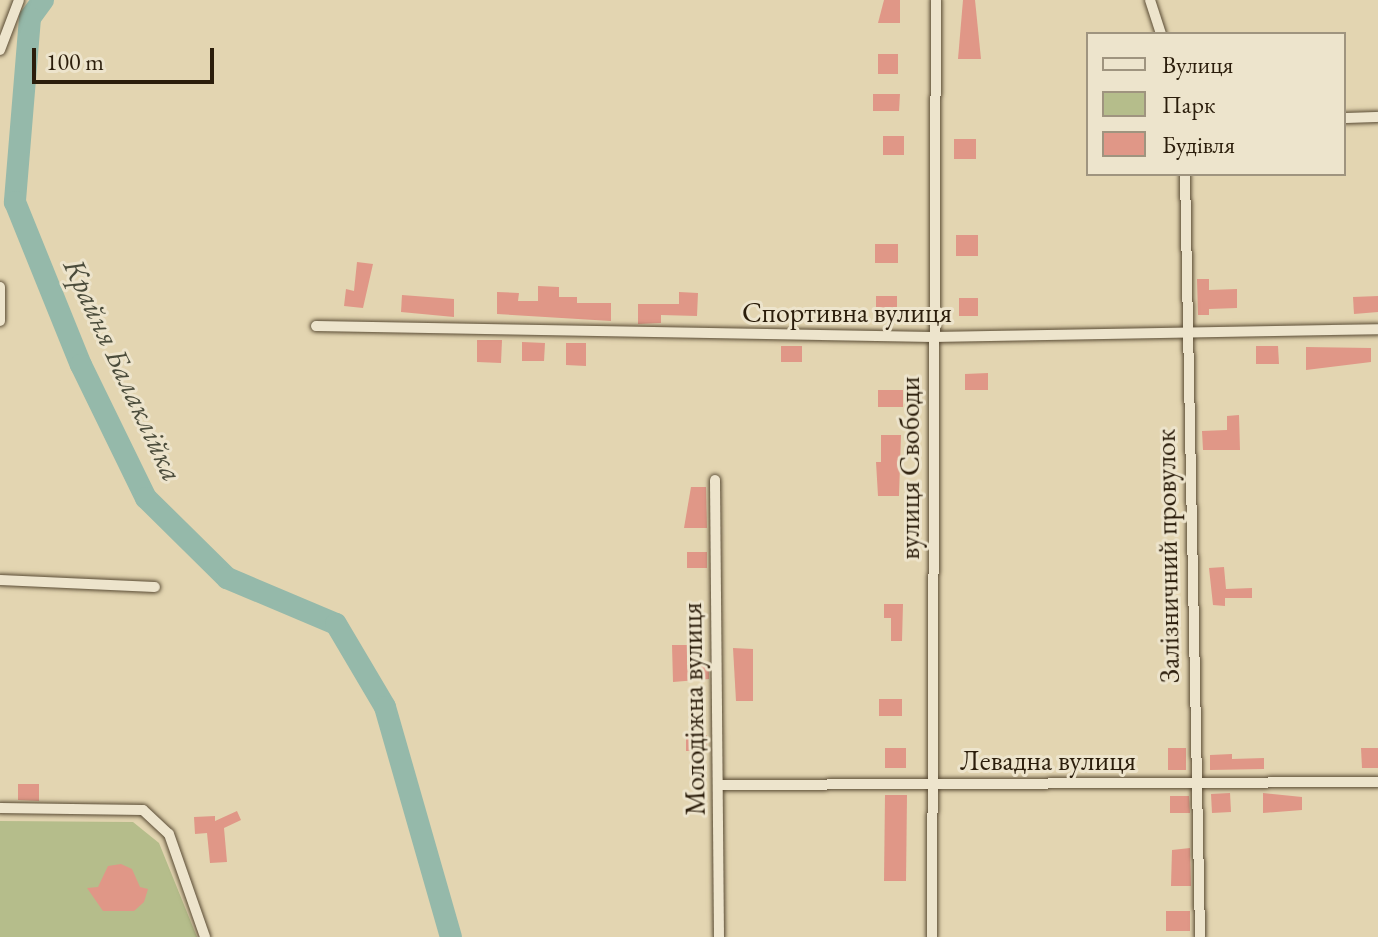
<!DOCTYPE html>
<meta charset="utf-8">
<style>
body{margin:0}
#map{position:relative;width:1378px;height:937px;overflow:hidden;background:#e3d5b1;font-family:"EB Garamond",serif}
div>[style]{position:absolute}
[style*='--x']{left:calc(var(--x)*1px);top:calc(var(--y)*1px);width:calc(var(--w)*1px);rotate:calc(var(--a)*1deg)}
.green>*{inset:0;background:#b5bd8b}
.river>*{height:22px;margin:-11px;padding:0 11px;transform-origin:11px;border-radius:11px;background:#95b9aa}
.building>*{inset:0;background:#e09787}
.roads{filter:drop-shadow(0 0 2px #594b34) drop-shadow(0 0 2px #594b34)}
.street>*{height:10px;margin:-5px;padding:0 5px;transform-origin:5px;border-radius:5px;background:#ede4cc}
span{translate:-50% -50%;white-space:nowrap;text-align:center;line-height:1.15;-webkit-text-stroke:6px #ede4cc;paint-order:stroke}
.street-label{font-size:28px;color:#2b1d0b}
.water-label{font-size:30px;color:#4b4c3b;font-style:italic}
.legend{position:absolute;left:1086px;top:32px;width:260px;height:144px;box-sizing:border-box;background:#ede4cc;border:2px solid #9f947f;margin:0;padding:10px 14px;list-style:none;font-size:24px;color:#2b1d0b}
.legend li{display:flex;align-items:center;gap:16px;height:40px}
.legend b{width:40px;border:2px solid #9f947f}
.scale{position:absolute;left:32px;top:48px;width:182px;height:36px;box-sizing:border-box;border:4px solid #2b1d0b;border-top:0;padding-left:10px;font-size:24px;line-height:28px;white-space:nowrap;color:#2b1d0b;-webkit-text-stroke:6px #ede4cc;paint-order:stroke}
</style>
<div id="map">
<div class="green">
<div style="clip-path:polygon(0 821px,133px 822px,159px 843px,197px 937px,0 937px)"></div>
</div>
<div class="river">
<div style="--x:43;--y:0;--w:22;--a:126"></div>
<div style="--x:30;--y:18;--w:185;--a:94.7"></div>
<div style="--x:15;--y:202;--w:176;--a:68"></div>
<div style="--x:81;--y:365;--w:148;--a:64"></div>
<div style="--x:146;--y:498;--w:114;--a:44.6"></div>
<div style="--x:227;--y:578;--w:118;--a:22.9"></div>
<div style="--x:336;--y:624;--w:96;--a:59.4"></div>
<div style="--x:385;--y:707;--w:239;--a:74"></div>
</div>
<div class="building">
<div style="clip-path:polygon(884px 0,900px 0,900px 23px,878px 23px)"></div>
<div style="clip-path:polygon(963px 0,975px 0,981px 59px,958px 59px)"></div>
<div style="clip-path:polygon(878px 54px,898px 54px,898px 74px,878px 74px)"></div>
<div style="clip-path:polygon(873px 94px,900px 94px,899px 111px,873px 111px)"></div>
<div style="clip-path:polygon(883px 136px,904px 136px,904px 155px,883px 155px)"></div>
<div style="clip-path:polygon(954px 139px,976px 139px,976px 159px,954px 159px)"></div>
<div style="clip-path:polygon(956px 235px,978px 235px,978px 256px,956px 256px)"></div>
<div style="clip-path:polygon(875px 244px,898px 244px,898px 263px,875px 263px)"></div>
<div style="clip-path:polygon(357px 262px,373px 264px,363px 308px,344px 306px,346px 289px,354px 291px)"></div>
<div style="clip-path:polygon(1197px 279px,1209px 279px,1209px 290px,1237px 289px,1237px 308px,1209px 309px,1209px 315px,1198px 315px)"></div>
<div style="clip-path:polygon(538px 286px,559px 287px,559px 297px,577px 297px,577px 303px,611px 303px,611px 321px,497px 314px,497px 292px,519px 293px,518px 301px,538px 301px)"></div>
<div style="clip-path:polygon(679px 292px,698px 293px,697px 316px,661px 315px,661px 323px,638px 324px,638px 304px,679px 304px)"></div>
<div style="clip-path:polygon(402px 295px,454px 299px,454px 317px,401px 312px)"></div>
<div style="clip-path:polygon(876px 296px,897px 296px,897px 316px,876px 316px)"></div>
<div style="clip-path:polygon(1378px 296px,1378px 312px,1354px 314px,1353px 297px)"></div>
<div style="clip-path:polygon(959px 298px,978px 298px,978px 316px,959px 316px)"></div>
<div style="clip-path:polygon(477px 340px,502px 340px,501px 363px,477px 362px)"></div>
<div style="clip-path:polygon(522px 342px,545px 343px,544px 361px,522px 361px)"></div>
<div style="clip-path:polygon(566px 343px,586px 343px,586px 366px,566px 365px)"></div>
<div style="clip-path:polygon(781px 346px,802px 346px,802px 362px,781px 362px)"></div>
<div style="clip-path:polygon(1256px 346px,1278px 346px,1279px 364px,1256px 364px)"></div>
<div style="clip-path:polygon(1306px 347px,1371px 348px,1371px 362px,1306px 370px)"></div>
<div style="clip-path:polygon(988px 373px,988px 390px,965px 390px,965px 374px)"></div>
<div style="clip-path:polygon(878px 390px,903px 390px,903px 407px,878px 407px)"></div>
<div style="clip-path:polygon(1239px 415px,1240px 450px,1203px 450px,1202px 431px,1227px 430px,1227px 416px)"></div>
<div style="clip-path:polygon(881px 435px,901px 435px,899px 496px,878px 496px,876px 462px,881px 462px)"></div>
<div style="clip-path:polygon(691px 487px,706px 487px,707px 528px,684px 528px)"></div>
<div style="clip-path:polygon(687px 552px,707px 552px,707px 568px,687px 568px)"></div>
<div style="clip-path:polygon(1224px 567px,1226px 589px,1252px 588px,1252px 598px,1225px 598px,1225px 606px,1213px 605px,1209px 568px)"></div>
<div style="clip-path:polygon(884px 604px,903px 604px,902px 641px,891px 641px,891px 618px,884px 618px)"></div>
<div style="clip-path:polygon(672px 645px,687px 645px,687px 665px,709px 665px,709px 679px,673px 682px)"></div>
<div style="clip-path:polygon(733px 648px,753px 649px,753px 701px,736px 701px)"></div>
<div style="clip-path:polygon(879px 699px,902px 699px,902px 716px,879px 716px)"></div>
<div style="clip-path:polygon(686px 735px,707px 735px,707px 751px,686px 751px)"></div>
<div style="clip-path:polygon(885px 748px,906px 748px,906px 768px,885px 768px)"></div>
<div style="clip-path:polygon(1168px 748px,1186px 748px,1186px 770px,1168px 770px)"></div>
<div style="clip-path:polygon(1361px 748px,1378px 748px,1378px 768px,1362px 768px)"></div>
<div style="clip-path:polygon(1232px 754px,1232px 759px,1264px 758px,1264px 769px,1210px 770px,1210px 755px)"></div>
<div style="clip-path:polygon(18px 784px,39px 784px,39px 801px,18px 800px)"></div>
<div style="clip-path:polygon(1230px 793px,1231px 812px,1212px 813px,1211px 794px)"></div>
<div style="clip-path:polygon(1263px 793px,1302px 797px,1302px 810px,1263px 813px)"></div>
<div style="clip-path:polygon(885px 795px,907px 795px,906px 881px,884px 881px)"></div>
<div style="clip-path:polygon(1170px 796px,1189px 796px,1190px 813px,1170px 813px)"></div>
<div style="clip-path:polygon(237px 811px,241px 820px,224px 828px,227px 862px,210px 863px,207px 833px,195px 834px,194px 817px,215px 816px,215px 821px)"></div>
<div style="clip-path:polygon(1190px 848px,1191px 886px,1171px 886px,1172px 850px)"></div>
<div style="clip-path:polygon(121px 864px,132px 869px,140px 887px,148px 889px,144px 902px,134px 911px,103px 911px,87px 888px,98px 887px,108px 866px)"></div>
<div style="clip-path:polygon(1166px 911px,1190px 911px,1190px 931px,1166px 931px)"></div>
</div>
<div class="roads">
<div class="street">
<div style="--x:1150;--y:0;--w:36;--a:72"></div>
<div style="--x:0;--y:50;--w:53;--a:-69.2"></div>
<div style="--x:1344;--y:118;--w:34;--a:-2"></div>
<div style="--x:1185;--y:174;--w:763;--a:88.87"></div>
<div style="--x:0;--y:287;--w:34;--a:90"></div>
<div style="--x:316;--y:326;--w:617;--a:1.02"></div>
<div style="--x:933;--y:337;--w:445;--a:-1"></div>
<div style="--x:715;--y:480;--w:457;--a:89.5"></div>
<div style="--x:0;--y:580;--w:155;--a:2.6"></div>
<div style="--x:718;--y:785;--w:660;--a:-0.26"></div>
<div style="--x:0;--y:808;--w:143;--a:0.8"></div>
<div style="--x:143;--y:810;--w:35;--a:43"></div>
<div style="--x:169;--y:834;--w:109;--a:70.7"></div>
<div style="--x:932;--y:937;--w:937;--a:-89.76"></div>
</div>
</div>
<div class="street-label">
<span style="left:847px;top:312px">Спортивна вулиця</span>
<span style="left:909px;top:468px;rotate:-90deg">вулиця Свободи</span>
<span style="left:1167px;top:556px;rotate:-91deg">Залізничний провулок</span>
<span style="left:693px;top:709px;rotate:-91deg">Молодіжна вулиця</span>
<span style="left:1048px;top:760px">Левадна вулиця</span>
</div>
<div class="water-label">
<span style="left:123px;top:370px;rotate:65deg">Крайня Балаклійка</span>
</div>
<ul class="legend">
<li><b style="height:10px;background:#ede4cc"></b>Вулиця</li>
<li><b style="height:22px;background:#b5bd8b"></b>Парк</li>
<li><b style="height:22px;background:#e09787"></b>Будівля</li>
</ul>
<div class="scale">100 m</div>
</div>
